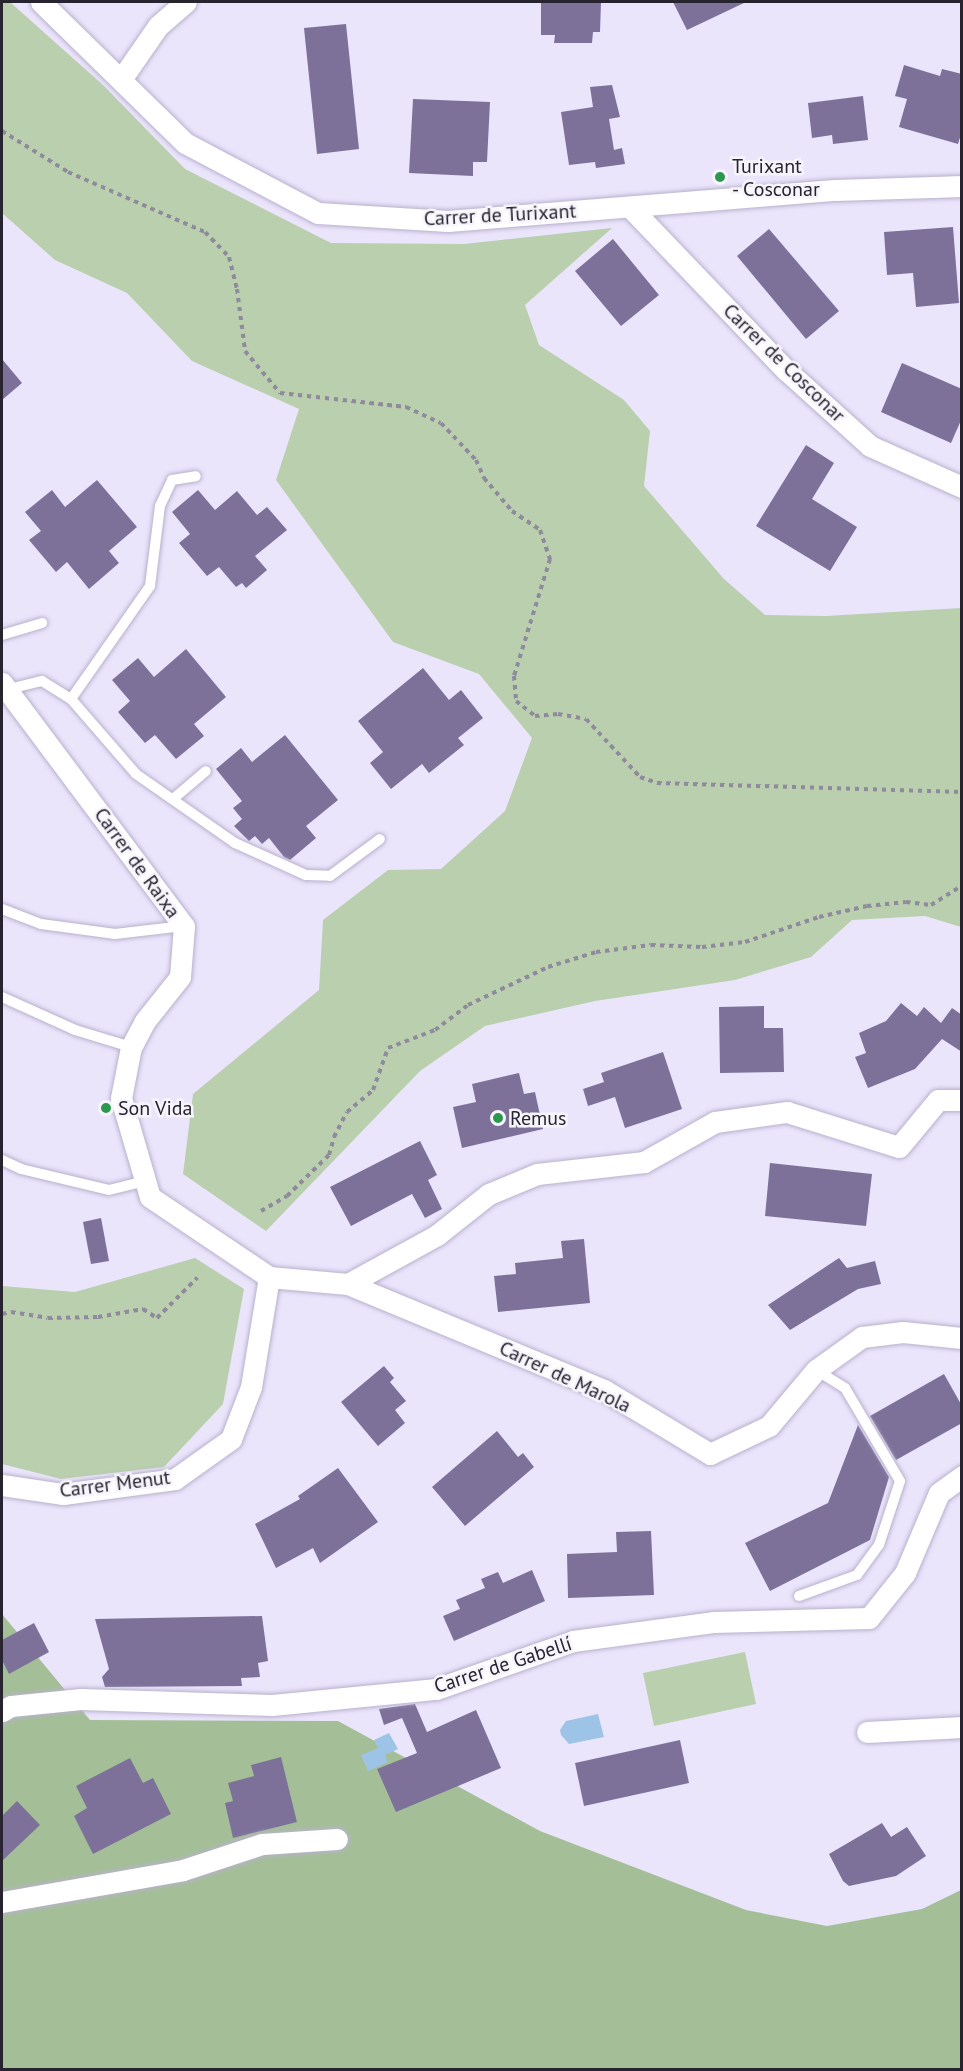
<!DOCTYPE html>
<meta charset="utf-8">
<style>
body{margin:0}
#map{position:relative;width:963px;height:2071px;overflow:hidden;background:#ebe5fc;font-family:"PT Sans",sans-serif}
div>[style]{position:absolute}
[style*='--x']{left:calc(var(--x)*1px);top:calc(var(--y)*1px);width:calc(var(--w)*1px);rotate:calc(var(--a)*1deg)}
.green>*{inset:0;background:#b9cfae}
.forest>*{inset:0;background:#a4bf97}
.water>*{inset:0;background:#9dc4e6}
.building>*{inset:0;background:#7d719a}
.path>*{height:4px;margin-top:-2px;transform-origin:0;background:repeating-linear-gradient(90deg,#8f8a9c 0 4.5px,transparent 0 9px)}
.roads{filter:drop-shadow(0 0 2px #b9b1cd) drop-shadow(0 0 2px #b9b1cd)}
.service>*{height:10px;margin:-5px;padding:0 5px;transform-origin:5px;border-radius:5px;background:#fff}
.minor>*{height:21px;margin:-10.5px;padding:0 10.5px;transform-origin:10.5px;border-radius:10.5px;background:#fff}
.dots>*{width:16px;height:16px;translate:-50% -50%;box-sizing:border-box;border:3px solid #f7f5fb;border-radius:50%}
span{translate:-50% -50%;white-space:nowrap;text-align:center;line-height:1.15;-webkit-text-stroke:5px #f7f5fb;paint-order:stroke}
.poi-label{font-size:20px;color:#27242f}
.left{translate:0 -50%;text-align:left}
.street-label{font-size:20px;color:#27242f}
.frame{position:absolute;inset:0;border:3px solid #27242f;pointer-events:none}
</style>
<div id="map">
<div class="green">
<div style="clip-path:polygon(2px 2px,10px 2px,103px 85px,185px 169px,331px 243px,464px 244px,612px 228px,525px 305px,539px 345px,624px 400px,650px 431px,644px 486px,724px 579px,765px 615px,826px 616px,961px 608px,961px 927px,925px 916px,852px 920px,811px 957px,735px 980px,595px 1001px,485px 1026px,420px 1071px,266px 1231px,183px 1174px,193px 1094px,319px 990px,323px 920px,388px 870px,441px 869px,505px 811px,532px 738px,479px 674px,393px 642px,276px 480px,299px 409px,192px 361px,127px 293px,55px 260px,2px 213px)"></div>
<div style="clip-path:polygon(195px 1258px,244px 1289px,223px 1404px,164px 1467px,61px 1479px,2px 1464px,2px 1286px,75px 1292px)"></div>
<div style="clip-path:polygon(745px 1652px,756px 1704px,654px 1726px,643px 1673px)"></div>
</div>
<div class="forest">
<div style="clip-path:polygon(2px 1614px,90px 1720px,338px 1721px,540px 1831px,746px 1910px,827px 1926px,922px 1909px,961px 1890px,961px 2069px,2px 2069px)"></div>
</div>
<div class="water">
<div style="clip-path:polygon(598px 1714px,604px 1737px,569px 1744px,561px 1735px,560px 1730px,566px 1721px)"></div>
<div style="clip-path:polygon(389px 1733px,398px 1749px,385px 1755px,388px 1762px,368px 1771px,361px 1755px,378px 1748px,374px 1740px)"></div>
</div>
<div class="building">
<div style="clip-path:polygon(541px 2px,601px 2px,600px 32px,593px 32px,592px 43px,554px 43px,555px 35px,541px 35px)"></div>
<div style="clip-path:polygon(673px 2px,746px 2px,687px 30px)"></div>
<div style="clip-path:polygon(346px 24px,359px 149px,317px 154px,304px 28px)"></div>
<div style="clip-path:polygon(904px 65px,940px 76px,942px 69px,962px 74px,962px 131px,958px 144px,899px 127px,907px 99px,895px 96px)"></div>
<div style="clip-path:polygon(612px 85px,620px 117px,609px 119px,614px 150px,622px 148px,625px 164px,596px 168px,595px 162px,569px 165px,561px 112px,593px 107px,590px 87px)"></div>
<div style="clip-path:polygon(863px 96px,868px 140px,833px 144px,832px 135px,812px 138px,808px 103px)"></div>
<div style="clip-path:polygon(413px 99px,490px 102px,487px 162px,473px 162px,473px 176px,409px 173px)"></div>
<div style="clip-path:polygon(953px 227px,959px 303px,916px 307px,913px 273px,887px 275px,884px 232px)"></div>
<div style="clip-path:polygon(769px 229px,839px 311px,806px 339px,737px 256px)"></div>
<div style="clip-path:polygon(613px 239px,659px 295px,621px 326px,575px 271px)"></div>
<div style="clip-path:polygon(2px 359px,22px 383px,2px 400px)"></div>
<div style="clip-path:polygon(902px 363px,962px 389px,962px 418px,951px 443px,881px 412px)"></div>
<div style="clip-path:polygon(806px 445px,834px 463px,812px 499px,857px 527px,830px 571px,756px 526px)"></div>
<div style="clip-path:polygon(97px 480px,137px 527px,109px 551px,119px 563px,89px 589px,67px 562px,56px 572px,29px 540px,41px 531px,25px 512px,52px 490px,65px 507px)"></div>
<div style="clip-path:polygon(198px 490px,215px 510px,237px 491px,257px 515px,267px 507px,287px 530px,255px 556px,267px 570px,246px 588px,242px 583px,236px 587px,219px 567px,207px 576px,179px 543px,190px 534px,172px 512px)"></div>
<div style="clip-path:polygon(186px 649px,226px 697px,194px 724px,204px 736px,176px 759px,155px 735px,145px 743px,118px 712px,130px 701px,112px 680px,138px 658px,154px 677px)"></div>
<div style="clip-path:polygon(423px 668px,449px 700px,461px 690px,483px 718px,458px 738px,464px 745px,429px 773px,422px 764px,391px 789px,370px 763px,383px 752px,358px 721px)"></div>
<div style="clip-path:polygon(285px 735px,338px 800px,306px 826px,316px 838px,290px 860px,284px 857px,269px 838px,262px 844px,255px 836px,249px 841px,234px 826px,242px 819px,233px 808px,242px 801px,216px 769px,241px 748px,252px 762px)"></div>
<div style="clip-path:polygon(901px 1003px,917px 1016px,924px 1007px,941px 1023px,952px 1008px,962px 1015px,962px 1052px,942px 1039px,915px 1069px,868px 1088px,855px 1057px,866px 1053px,859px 1033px,886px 1021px)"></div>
<div style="clip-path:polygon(764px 1006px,764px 1028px,783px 1028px,784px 1072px,720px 1073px,719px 1007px)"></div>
<div style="clip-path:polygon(663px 1052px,682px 1109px,625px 1128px,615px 1097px,588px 1106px,583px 1089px,604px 1082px,601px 1073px)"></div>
<div style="clip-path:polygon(519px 1073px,524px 1094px,535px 1092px,543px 1129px,462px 1148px,453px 1107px,476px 1102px,472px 1084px)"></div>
<div style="clip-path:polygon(420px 1141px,437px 1175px,428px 1180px,442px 1209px,425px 1218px,412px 1194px,351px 1226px,330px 1187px)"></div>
<div style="clip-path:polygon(770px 1163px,872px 1174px,866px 1226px,765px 1216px)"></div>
<div style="clip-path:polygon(101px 1218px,109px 1261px,91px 1264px,83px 1222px)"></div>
<div style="clip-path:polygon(584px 1239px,590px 1303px,498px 1312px,494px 1276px,516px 1274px,515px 1263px,563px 1258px,561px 1241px)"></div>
<div style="clip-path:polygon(839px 1258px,847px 1268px,875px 1261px,881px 1284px,858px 1289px,790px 1330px,768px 1305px)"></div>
<div style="clip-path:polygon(384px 1366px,394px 1378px,390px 1382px,406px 1401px,395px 1410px,405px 1423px,378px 1446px,341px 1402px)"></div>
<div style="clip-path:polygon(944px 1374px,962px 1406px,962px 1423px,896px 1460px,870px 1416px)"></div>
<div style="clip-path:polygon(858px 1425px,889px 1477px,870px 1540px,770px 1591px,745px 1543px,828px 1503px)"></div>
<div style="clip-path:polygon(497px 1431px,518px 1457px,523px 1453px,534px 1467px,465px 1526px,432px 1487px)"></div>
<div style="clip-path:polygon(338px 1468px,378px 1522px,320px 1563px,313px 1548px,276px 1568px,255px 1524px,300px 1499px,298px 1496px)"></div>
<div style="clip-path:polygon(651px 1531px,654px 1595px,568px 1598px,567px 1554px,617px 1552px,616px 1532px)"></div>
<div style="clip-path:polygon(532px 1570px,545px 1601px,454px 1641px,443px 1616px,460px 1609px,456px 1600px,485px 1588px,481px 1579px,498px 1572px,503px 1583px)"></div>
<div style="clip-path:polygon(262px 1616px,268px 1661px,258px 1663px,260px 1677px,241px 1678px,242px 1686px,105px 1687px,102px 1677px,109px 1669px,95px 1619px)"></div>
<div style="clip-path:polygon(34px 1623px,49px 1652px,9px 1674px,2px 1660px,2px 1640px)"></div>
<div style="clip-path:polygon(415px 1704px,427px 1732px,476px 1710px,501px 1768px,396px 1812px,377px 1769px,417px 1753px,402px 1718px,384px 1725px,379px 1709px)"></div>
<div style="clip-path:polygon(680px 1740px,689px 1783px,584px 1806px,575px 1763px)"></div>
<div style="clip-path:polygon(281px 1757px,297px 1822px,233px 1838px,225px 1803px,233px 1801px,228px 1783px,254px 1776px,251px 1765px)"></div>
<div style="clip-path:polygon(130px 1758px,143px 1783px,153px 1778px,171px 1814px,93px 1854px,74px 1816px,87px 1808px,76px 1786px)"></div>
<div style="clip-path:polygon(17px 1801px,40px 1825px,2px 1861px,2px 1816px)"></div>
<div style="clip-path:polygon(882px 1823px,891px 1837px,907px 1827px,926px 1856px,896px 1876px,849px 1886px,843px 1881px,829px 1854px)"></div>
</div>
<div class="path">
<div style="--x:2;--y:131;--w:78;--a:31.8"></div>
<div style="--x:68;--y:172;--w:150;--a:23.7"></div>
<div style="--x:205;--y:232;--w:35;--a:46"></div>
<div style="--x:229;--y:257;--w:33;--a:76"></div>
<div style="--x:237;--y:289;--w:63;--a:82.6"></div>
<div style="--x:245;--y:351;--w:55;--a:50.2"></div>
<div style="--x:280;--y:393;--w:127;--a:6.3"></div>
<div style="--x:406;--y:407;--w:38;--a:25"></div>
<div style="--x:441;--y:423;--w:51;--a:46.6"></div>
<div style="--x:476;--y:460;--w:20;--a:66"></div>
<div style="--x:484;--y:478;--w:43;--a:49.7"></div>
<div style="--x:512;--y:511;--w:34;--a:34"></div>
<div style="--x:540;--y:530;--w:31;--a:71"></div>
<div style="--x:550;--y:559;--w:122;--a:107.1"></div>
<div style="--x:514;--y:676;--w:25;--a:85"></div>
<div style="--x:516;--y:701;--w:24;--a:38"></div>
<div style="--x:535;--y:716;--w:23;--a:-5"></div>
<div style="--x:558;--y:714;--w:28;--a:10"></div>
<div style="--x:586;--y:719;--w:79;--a:47"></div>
<div style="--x:640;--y:777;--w:18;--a:19"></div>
<div style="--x:657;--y:783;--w:305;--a:1.7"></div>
<div style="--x:261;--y:1211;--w:30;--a:-30"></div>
<div style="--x:287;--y:1196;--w:59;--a:-44.3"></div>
<div style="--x:329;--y:1155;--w:19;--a:-74"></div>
<div style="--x:334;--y:1137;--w:28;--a:-63"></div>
<div style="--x:347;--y:1112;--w:34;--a:-40"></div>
<div style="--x:373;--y:1090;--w:45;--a:-70.3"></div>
<div style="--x:388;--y:1048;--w:50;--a:-21"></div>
<div style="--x:435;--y:1030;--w:41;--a:-37.1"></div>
<div style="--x:468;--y:1005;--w:89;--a:-25.4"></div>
<div style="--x:548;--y:967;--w:50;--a:-17.4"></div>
<div style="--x:596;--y:952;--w:55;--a:-7.3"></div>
<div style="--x:651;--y:945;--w:51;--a:2.2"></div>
<div style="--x:702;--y:947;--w:43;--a:-6.6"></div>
<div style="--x:745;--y:942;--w:78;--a:-18.7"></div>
<div style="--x:819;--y:917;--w:49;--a:-12.9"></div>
<div style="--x:867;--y:906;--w:39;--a:-6"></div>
<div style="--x:906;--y:902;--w:25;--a:7"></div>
<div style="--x:931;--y:905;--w:36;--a:-32"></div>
<div style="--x:2;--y:1314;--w:9;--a:-13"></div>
<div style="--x:11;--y:1312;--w:37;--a:9"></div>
<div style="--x:48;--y:1318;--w:50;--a:-1.1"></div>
<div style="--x:98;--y:1317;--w:46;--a:-10.1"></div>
<div style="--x:143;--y:1309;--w:17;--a:33"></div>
<div style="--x:157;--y:1318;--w:57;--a:-45"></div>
</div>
<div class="roads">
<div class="service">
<div style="--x:2;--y:635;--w:42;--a:-16.7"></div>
<div style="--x:9;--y:689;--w:34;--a:-14"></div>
<div style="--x:42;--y:681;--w:34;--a:32"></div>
<div style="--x:71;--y:699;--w:138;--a:-55"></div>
<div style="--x:150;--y:586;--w:81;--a:-82.9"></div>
<div style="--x:160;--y:506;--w:29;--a:-65"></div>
<div style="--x:172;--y:480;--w:24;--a:-9"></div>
<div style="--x:71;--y:699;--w:99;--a:49.1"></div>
<div style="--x:136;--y:774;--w:121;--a:34.9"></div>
<div style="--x:235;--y:843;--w:78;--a:24.3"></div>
<div style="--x:306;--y:875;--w:24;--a:2"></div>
<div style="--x:330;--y:876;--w:62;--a:-36.5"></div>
<div style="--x:173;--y:799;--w:43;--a:-40.3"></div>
<div style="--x:2;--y:909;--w:42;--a:21"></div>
<div style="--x:41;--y:924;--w:75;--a:7.7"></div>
<div style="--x:115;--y:934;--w:69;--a:-6.6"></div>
<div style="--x:2;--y:997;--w:80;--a:24.3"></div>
<div style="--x:75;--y:1030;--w:59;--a:16.9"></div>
<div style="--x:2;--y:1160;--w:21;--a:25"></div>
<div style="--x:21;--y:1169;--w:90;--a:13.4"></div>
<div style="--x:109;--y:1190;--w:37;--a:-14"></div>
<div style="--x:799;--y:1596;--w:62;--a:-19.9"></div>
<div style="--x:857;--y:1575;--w:37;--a:-54"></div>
<div style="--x:879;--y:1545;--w:67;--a:-71.8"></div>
<div style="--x:900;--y:1481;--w:108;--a:-120.6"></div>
<div style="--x:845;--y:1388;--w:34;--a:-148"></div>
</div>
<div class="minor">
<div style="--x:41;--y:2;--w:202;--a:44.4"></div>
<div style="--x:185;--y:143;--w:150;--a:27.8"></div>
<div style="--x:318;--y:213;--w:130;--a:3.5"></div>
<div style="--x:448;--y:221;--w:388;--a:-4.6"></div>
<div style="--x:835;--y:190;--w:127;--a:-1.8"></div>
<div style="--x:122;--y:78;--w:63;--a:-55.3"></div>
<div style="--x:158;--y:26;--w:37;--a:-41"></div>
<div style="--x:630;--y:207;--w:226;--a:46.3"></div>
<div style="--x:786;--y:370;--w:113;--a:42.1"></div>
<div style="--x:870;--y:446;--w:101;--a:24"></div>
<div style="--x:2;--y:683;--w:304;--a:53.2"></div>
<div style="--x:184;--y:926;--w:51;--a:94.5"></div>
<div style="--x:180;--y:977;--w:56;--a:128.5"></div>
<div style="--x:145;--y:1021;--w:30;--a:118"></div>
<div style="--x:131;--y:1047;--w:52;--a:101.1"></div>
<div style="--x:121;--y:1098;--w:103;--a:73.7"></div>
<div style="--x:150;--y:1197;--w:143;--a:33.9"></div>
<div style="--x:269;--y:1277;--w:79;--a:5.1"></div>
<div style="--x:348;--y:1284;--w:277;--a:22.5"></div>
<div style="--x:604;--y:1390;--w:124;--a:31.1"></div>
<div style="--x:710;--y:1454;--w:65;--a:-25.4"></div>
<div style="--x:769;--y:1426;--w:73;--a:-50"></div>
<div style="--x:816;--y:1370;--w:57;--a:-35.7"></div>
<div style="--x:862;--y:1337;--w:41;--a:-7"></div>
<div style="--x:903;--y:1332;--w:59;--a:5.8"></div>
<div style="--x:348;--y:1284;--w:102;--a:-28.8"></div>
<div style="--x:437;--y:1235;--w:66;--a:-38.3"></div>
<div style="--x:489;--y:1194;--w:52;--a:-22.6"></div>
<div style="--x:537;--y:1174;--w:108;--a:-6.4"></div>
<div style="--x:644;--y:1162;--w:81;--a:-29.4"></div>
<div style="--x:715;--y:1122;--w:73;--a:-7.9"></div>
<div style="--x:787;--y:1112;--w:117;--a:17.4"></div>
<div style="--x:899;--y:1147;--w:61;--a:-50.3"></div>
<div style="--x:938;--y:1100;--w:24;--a:0"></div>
<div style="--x:2;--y:1485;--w:62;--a:8.4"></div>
<div style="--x:63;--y:1494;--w:113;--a:-7.6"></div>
<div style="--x:175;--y:1479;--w:69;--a:-35.5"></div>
<div style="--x:231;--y:1439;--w:56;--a:-69"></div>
<div style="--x:251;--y:1387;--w:111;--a:-80.7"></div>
<div style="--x:2;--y:1711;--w:10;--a:-29"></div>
<div style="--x:11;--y:1706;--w:70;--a:-5.7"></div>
<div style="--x:81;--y:1699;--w:191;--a:1.8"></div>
<div style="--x:272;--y:1705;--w:165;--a:-5.6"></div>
<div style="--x:436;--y:1689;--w:145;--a:-19.3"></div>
<div style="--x:573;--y:1641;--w:141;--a:-7.7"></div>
<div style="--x:713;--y:1622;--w:156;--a:-1.5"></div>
<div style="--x:869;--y:1618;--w:58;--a:-51.3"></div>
<div style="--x:905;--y:1573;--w:87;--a:-67"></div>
<div style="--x:939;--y:1493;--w:29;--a:-36"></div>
<div style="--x:867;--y:1732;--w:95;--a:-3"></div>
<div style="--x:2;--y:1902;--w:184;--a:-10"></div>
<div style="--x:183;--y:1870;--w:83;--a:-18.2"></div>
<div style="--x:262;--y:1844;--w:75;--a:-3.8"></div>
</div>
</div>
<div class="dots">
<div style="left:720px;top:177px;background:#2b974f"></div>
<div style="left:106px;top:1108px;background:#2b974f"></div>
<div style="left:498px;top:1118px;background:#2b974f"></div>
</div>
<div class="poi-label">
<span class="left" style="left:732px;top:178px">Turixant<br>- Cosconar</span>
<span class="left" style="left:118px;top:1108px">Son Vida</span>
<span class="left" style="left:510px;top:1118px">Remus</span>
</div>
<div class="street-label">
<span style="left:500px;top:215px;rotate:-3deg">Carrer de Turixant</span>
<span style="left:784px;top:363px;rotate:44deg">Carrer de Cosconar</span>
<span style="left:137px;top:863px;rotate:54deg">Carrer de Raixa</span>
<span style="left:565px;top:1377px;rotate:25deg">Carrer de Marola</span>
<span style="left:115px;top:1484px;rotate:-7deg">Carrer Menut</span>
<span style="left:503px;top:1665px;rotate:-18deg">Carrer de Gabellí</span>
</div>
<div class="frame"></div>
</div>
